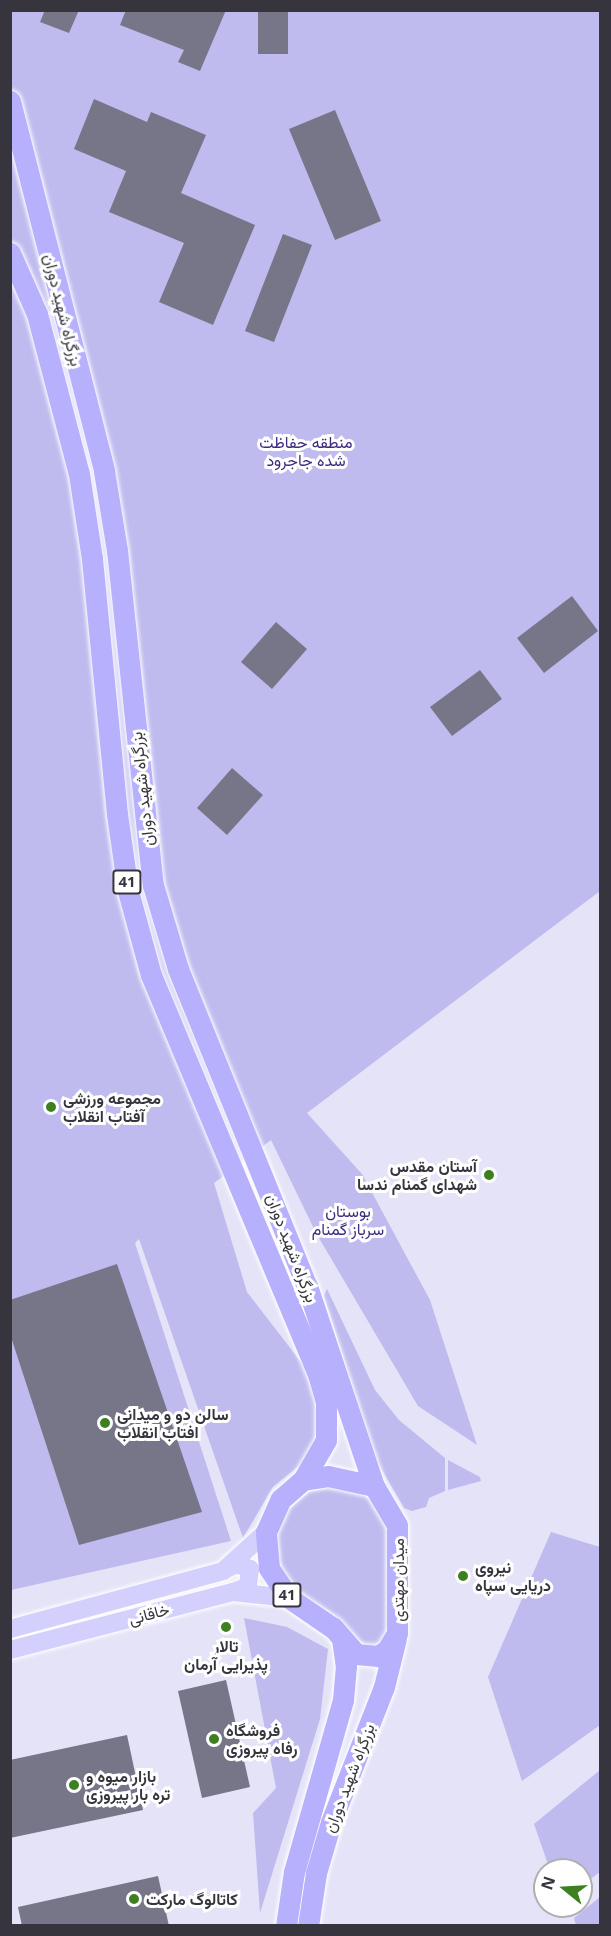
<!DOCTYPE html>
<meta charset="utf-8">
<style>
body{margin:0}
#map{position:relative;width:611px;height:1936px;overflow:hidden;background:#e4e3f8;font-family:"Open Sans",Vazirmatn,sans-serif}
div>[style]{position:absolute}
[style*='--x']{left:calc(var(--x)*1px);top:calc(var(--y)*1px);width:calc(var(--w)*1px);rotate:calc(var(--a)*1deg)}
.green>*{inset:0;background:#bfbbef}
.building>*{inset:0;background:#777688}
.roads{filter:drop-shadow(0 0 2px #fff) drop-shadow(0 0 2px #fff)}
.major>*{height:18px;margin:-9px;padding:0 9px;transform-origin:9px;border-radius:9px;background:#d4d0fd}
.highway>*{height:21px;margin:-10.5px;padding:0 10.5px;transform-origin:10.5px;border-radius:10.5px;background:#b7b0fc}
.dots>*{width:16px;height:16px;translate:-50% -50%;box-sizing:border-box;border:3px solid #fff;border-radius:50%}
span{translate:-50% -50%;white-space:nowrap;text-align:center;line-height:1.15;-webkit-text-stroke:6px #fff;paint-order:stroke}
.shield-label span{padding:2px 4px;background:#fff;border:2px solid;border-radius:4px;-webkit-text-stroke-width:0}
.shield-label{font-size:15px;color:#36353d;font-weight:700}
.street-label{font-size:16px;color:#36353d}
.park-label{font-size:16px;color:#3e2a81}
.poi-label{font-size:16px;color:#36353d;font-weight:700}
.left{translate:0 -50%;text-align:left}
.right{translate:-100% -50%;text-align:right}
.frame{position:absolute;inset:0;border:12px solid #36353d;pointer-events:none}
.north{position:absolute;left:533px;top:1858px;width:60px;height:60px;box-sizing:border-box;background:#fff;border:2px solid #afaeb1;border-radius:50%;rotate:288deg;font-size:16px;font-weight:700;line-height:24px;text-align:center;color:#36353d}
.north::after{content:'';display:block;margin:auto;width:21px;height:27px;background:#3e8021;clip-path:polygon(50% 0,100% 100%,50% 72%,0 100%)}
</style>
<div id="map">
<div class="green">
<div style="clip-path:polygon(11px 11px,600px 11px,600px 891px,307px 1113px,362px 1174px,430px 1300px,477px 1445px,418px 1406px,316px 1233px,271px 1140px,214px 1183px,247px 1292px,304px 1366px,316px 1403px,317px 1430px,313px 1448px,305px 1461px,273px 1487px,243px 1538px,139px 1239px,135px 1243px,231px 1541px,11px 1590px)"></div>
<div style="clip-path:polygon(327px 1289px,375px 1390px,399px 1420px,445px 1458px,445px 1491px,429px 1498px,426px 1507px,412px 1511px,404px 1508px,375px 1458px,324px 1296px)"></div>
<div style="clip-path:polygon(448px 1460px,480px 1477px,481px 1481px,448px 1490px)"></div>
<div style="clip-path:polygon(330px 1487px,361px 1494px,374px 1502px,389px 1523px,388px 1625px,381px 1645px,369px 1650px,333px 1614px,295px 1590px,279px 1571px,275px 1533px,285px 1513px,309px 1492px)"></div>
<div style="clip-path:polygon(551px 1532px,600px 1547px,600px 1725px,522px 1781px,488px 1677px)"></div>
<div style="clip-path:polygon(244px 1618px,287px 1627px,328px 1649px,320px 1719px,260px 1913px,253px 1813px,276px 1788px)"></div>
<div style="clip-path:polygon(600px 1770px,600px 1872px,581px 1886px,581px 1870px,550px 1870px,534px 1824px)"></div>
<div style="clip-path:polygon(600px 1897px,600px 1925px,576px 1925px,574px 1918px)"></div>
</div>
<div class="building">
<div style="clip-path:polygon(45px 10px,79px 10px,69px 33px,40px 22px)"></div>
<div style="clip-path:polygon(126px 10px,226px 10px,200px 71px,178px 62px,184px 50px,120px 25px)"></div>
<div style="clip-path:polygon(258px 10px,288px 10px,288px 54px,258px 54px)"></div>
<div style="clip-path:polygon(94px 99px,147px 122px,151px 112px,206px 135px,181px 193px,255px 225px,213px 325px,159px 302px,184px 243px,109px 212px,126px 171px,74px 149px)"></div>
<div style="clip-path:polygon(335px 110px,381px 221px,335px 240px,289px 129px)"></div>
<div style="clip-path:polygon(283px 234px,312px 245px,274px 342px,245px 331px)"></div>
<div style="clip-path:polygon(572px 596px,598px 631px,544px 673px,517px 638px)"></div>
<div style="clip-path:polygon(276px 622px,307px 649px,272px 689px,241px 662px)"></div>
<div style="clip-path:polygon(480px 670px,502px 699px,452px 736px,430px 707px)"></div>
<div style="clip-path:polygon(232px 768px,263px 795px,227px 835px,197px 808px)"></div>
<div style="clip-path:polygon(117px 1264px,202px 1512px,79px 1545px,10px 1334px,10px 1300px)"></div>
<div style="clip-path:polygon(226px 1680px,250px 1787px,202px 1798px,178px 1691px)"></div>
<div style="clip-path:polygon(127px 1735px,143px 1810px,10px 1838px,10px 1760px)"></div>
<div style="clip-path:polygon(158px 1876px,169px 1926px,22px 1926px,18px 1907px)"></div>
</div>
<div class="roads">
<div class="major">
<div style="--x:226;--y:1569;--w:12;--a:-24"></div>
<div style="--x:237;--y:1564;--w:14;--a:21"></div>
<div style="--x:250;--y:1569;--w:17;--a:97"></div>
<div style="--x:248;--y:1586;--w:16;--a:158"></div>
<div style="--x:10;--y:1629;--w:221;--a:-15.2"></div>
<div style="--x:223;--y:1571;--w:58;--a:-42.2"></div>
<div style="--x:10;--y:1650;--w:230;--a:-14.6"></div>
<div style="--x:233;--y:1592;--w:56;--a:6.1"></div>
</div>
<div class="highway">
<div style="--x:10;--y:101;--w:382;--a:75.7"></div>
<div style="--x:104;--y:471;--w:80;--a:80.7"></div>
<div style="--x:117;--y:550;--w:337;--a:83.9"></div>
<div style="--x:153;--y:885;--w:88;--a:73.4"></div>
<div style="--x:178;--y:969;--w:342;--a:67.9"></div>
<div style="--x:307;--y:1286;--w:211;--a:71.5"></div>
<div style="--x:10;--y:253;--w:67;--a:66.1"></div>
<div style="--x:37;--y:314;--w:165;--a:75.3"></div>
<div style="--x:79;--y:474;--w:86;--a:81.3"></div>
<div style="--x:92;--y:559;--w:256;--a:84.4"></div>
<div style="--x:117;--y:814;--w:78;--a:81.9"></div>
<div style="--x:128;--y:891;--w:87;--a:74.7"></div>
<div style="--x:151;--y:975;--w:433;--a:67.3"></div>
<div style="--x:318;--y:1374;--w:29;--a:74"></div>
<div style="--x:326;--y:1402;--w:38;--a:90"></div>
<div style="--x:326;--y:1440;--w:46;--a:119.9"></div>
<div style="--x:328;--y:1476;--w:47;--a:12.3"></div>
<div style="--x:374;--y:1486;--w:45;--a:59.5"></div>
<div style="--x:397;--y:1525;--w:108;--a:90"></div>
<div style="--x:397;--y:1633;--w:20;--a:120"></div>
<div style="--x:387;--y:1650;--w:11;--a:146"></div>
<div style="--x:378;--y:1656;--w:22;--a:-175"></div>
<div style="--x:356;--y:1654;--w:35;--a:-131"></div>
<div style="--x:333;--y:1628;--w:53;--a:-145.7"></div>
<div style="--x:289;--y:1598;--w:36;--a:-124"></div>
<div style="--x:269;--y:1568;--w:36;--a:-95"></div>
<div style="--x:266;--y:1532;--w:36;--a:-66"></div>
<div style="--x:281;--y:1499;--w:29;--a:-41"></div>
<div style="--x:303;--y:1480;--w:25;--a:-9"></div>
<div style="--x:286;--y:1926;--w:55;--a:-81.6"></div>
<div style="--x:294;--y:1872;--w:179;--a:-74.1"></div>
<div style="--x:343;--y:1700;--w:33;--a:-85"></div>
<div style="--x:346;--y:1667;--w:28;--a:-98"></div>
<div style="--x:308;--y:1926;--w:54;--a:-81.4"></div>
<div style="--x:316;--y:1873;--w:53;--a:-73.6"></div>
<div style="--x:331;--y:1822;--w:145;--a:-68.6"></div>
<div style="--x:384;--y:1687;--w:50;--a:-76.2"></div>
</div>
</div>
<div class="dots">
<div style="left:51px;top:1107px;background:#3e8021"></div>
<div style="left:489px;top:1175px;background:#3e8021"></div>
<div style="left:105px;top:1423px;background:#3e8021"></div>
<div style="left:463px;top:1576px;background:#3e8021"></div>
<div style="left:226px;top:1627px;background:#3e8021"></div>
<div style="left:214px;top:1739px;background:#3e8021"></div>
<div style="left:74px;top:1785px;background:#3e8021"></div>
<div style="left:134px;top:1899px;background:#3e8021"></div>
</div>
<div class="shield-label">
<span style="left:127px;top:882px">41</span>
<span style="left:287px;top:1595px">41</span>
</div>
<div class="street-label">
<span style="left:63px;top:310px;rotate:76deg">بزرگراه شهید دوران</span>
<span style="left:142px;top:789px;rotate:-96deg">بزرگراه شهید دوران</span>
<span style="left:292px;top:1248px;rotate:69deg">بزرگراه شهید دوران</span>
<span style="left:398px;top:1580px;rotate:-90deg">میدان مهتدی</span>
<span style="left:149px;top:1614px;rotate:-15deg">خاقانی</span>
<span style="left:349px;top:1778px;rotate:-69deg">بزرگراه شهید دوران</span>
</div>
<div class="park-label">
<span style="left:306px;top:451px">منطقه حفاظت<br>شده جاجرود</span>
<span style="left:348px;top:1220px">بوستان<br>سرباز گمنام</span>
</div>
<div class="poi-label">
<span class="left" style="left:63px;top:1107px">مجموعه ورزشی<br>آفتاب انقلاب</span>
<span class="right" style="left:477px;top:1175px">آستان مقدس<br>شهدای گمنام ندسا</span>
<span class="left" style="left:117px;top:1423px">سالن دو و میدانی<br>افتاب انقلاب</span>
<span class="left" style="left:475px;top:1576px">نیروی<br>دریایی سپاه</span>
<span style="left:226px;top:1655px">تالار<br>پذیرایی آرمان</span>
<span class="left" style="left:226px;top:1739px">فروشگاه<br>رفاه پیروزی</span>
<span class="left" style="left:86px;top:1785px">بازار میوه و<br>تره بار پیروزی</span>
<span class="left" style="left:146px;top:1899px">کاتالوگ مارکت</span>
</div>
<div class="frame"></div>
<div class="north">N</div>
</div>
